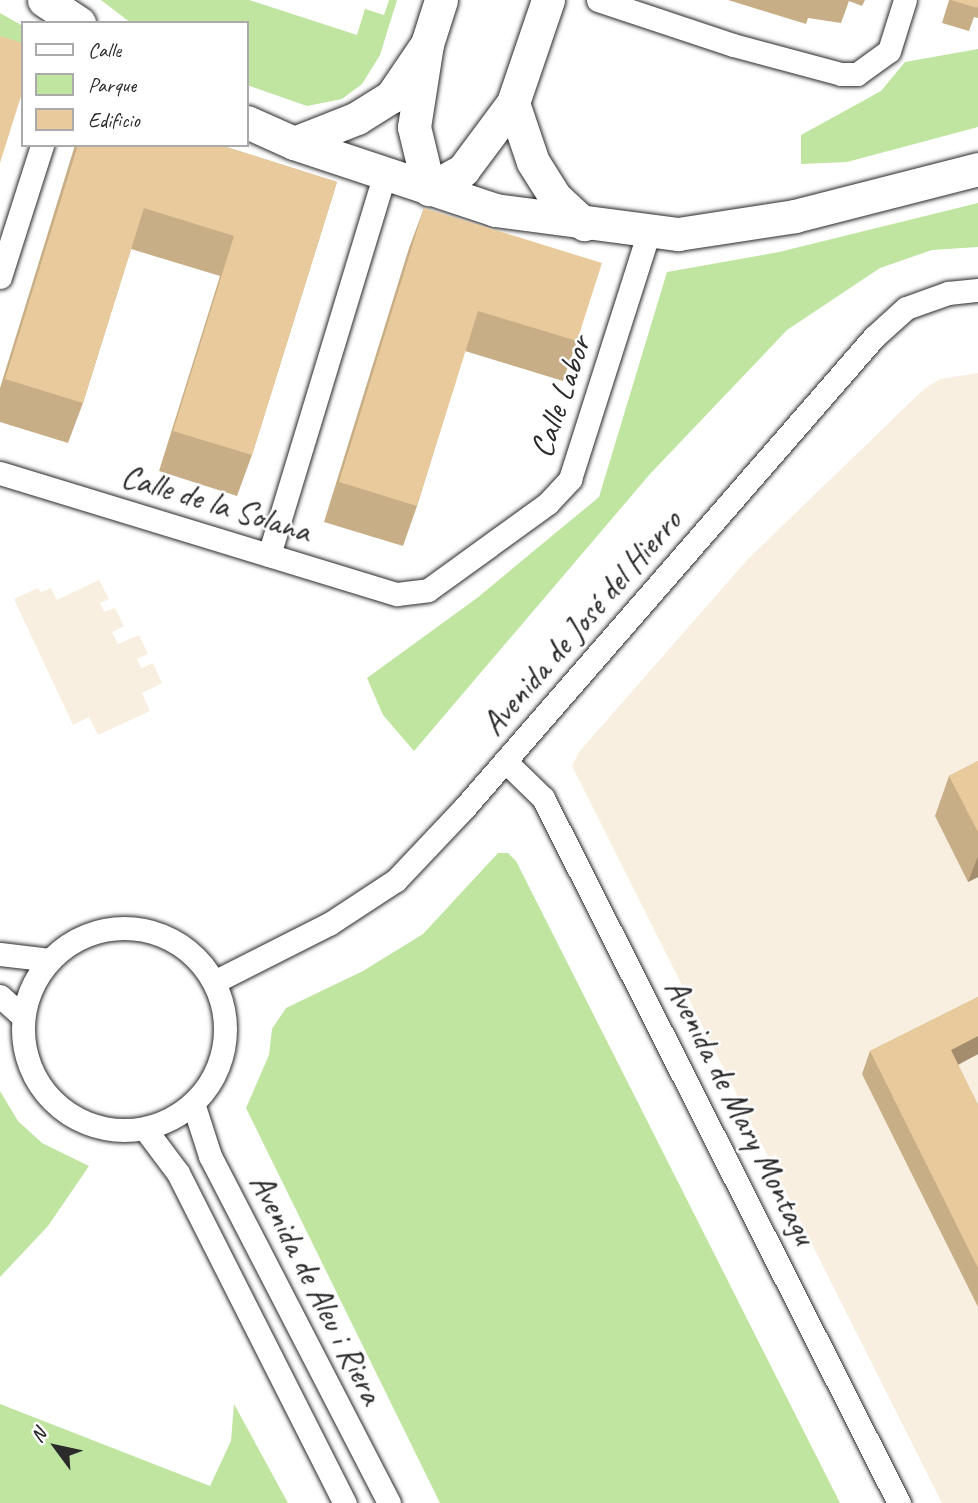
<!DOCTYPE html>
<meta charset="utf-8">
<style>
body{margin:0}
#map{position:relative;width:978px;height:1503px;overflow:hidden;background:#fff;font-family:Caveat,sans-serif}
div>[style]{position:absolute}
[style*='--x']{left:calc(var(--x)*1px);top:calc(var(--y)*1px);width:calc(var(--w)*1px);rotate:calc(var(--a)*1deg)}
.built>*{inset:0;background:#f8efe1}
.green>*{inset:0;background:#bfe5a0}
.roads{filter:drop-shadow(0 0 2px #2b2b2b) drop-shadow(0 0 2px #2b2b2b)}
.street>*{height:23px;margin:-11.5px;padding:0 11.5px;transform-origin:11.5px;border-radius:11.5px;background:#fff}
.street>.ring{margin:-11.5px;padding:0;box-sizing:content-box;background:none;border:23px solid #fff;border-radius:50%}
.secondary>*{height:33px;margin:-16.5px;padding:0 16.5px;transform-origin:16.5px;border-radius:16.5px;background:#fff}
.wall>*{inset:0;background:#c8ae86}
.shaded-wall>*{inset:0;background:#a38d6d}
.building>*{inset:0;background:#e9ca9c}
span{translate:-50% -50%;white-space:nowrap;text-align:center;line-height:1.15;-webkit-text-stroke:5px #fff;paint-order:stroke}
.street-label{font-size:33px;color:#2b2b2b}
.legend{position:absolute;left:21px;top:21px;width:228px;height:126px;box-sizing:border-box;background:#fff;border:2px solid #aaa;margin:0;padding:9px 12px;list-style:none;font-size:21px;color:#2b2b2b}
.legend li{display:flex;align-items:center;gap:14px;height:35px}
.legend b{width:35px;border:2px solid #aaa}
.north{position:absolute;left:21px;top:1412px;width:70px;height:70px;-webkit-text-stroke:5px #fff;paint-order:stroke;rotate:303deg;font-size:19px;font-weight:700;line-height:28px;text-align:center;color:#2b2b2b}
.north::after{content:'';display:block;margin:auto;width:24px;height:32px;background:#2b2b2b;clip-path:polygon(50% 0,100% 100%,50% 72%,0 100%)}
</style>
<div id="map">
<div class="built">
<div style="clip-path:polygon(978px 373px,978px 1503px,942px 1503px,572px 766px,579px 752px,748px 559px,924px 389px,940px 379px)"></div>
<div style="clip-path:polygon(99px 580px,109px 599px,100px 603px,104px 612px,115px 608px,124px 626px,112px 632px,118px 644px,139px 635px,148px 654px,137px 659px,141px 668px,153px 663px,162px 683px,142px 693px,150px 711px,98px 735px,89px 717px,73px 725px,14px 599px,38px 588px,41px 592px,51px 588px,57px 600px)"></div>
</div>
<div class="green">
<div style="clip-path:polygon(101px 0,249px 0,357px 35px,365px 9px,384px 15px,389px 0,397px 0,380px 55px,362px 84px,342px 99px,307px 106px,247px 85px,247px 23px,131px 23px)"></div>
<div style="clip-path:polygon(0 13px,23px 26px,23px 71px,0 64px)"></div>
<div style="clip-path:polygon(978px 49px,978px 127px,847px 162px,801px 164px,801px 135px,881px 91px,905px 62px)"></div>
<div style="clip-path:polygon(978px 203px,978px 247px,932px 250px,880px 268px,787px 330px,650px 474px,414px 751px,383px 715px,367px 678px,477px 598px,599px 497px,667px 272px,779px 252px)"></div>
<div style="clip-path:polygon(498px 853px,508px 853px,516px 861px,840px 1503px,440px 1503px,246px 1108px,269px 1055px,272px 1029px,286px 1008px,363px 971px,423px 934px)"></div>
<div style="clip-path:polygon(0 1091px,18px 1121px,42px 1143px,89px 1166px,48px 1226px,0 1277px)"></div>
<div style="clip-path:polygon(0 1404px,210px 1486px,231px 1441px,234px 1404px,288px 1503px,0 1503px)"></div>
</div>
<div class="roads">
<div class="street">
<div style="--x:598;--y:0;--w:142;--a:18.4"></div>
<div style="--x:733;--y:45;--w:112;--a:15"></div>
<div style="--x:841;--y:74;--w:16;--a:0"></div>
<div style="--x:857;--y:74;--w:39;--a:-36"></div>
<div style="--x:889;--y:51;--w:53;--a:-72.6"></div>
<div style="--x:0;--y:277;--w:139;--a:-72.3"></div>
<div style="--x:0;--y:473;--w:415;--a:17"></div>
<div style="--x:397;--y:594;--w:31;--a:-7"></div>
<div style="--x:428;--y:590;--w:148;--a:-35.9"></div>
<div style="--x:548;--y:503;--w:33;--a:-47"></div>
<div style="--x:570;--y:479;--w:262;--a:-72.3"></div>
<div style="--x:269;--y:555;--w:398;--a:-73.1"></div>
<div style="--x:505;--y:761;--w:53;--a:44.2"></div>
<div style="--x:543;--y:798;--w:790;--a:63.21"></div>
<div class="ring" style="left:23px;top:928px;width:179px;height:179px"></div>
<div style="--x:0;--y:954;--w:50;--a:6.8"></div>
<div style="--x:214;--y:982;--w:129;--a:-26.8"></div>
<div style="--x:329;--y:924;--w:80;--a:-33.3"></div>
<div style="--x:396;--y:880;--w:100;--a:-46.6"></div>
<div style="--x:465;--y:807;--w:623;--a:-48.97"></div>
<div style="--x:874;--y:337;--w:43;--a:-42.2"></div>
<div style="--x:906;--y:308;--w:45;--a:-19.7"></div>
<div style="--x:948;--y:293;--w:30;--a:-6"></div>
<div style="--x:0;--y:996;--w:31;--a:42"></div>
<div style="--x:193;--y:1103;--w:56;--a:72.2"></div>
<div style="--x:210;--y:1156;--w:390;--a:62.7"></div>
<div style="--x:145;--y:1129;--w:55;--a:53.1"></div>
<div style="--x:178;--y:1173;--w:370;--a:63.2"></div>
</div>
<div class="secondary">
<div style="--x:44;--y:0;--w:42;--a:33.3"></div>
<div style="--x:548;--y:0;--w:109;--a:108.8"></div>
<div style="--x:513;--y:103;--w:62;--a:71.3"></div>
<div style="--x:533;--y:162;--w:41;--a:57.8"></div>
<div style="--x:555;--y:197;--w:40;--a:43"></div>
<div style="--x:427;--y:44;--w:84;--a:98.9"></div>
<div style="--x:414;--y:127;--w:64;--a:76.4"></div>
<div style="--x:429;--y:189;--w:39;--a:-29"></div>
<div style="--x:463;--y:170;--w:84;--a:-53.3"></div>
<div style="--x:247;--y:122;--w:51;--a:24.1"></div>
<div style="--x:294;--y:143;--w:212;--a:18.4"></div>
<div style="--x:495;--y:210;--w:185;--a:7.5"></div>
<div style="--x:678;--y:234;--w:118;--a:-8.7"></div>
<div style="--x:795;--y:216;--w:189;--a:-14.4"></div>
<div style="--x:294;--y:143;--w:68;--a:-21.6"></div>
<div style="--x:357;--y:118;--w:40;--a:-32"></div>
<div style="--x:391;--y:97;--w:64;--a:-55.8"></div>
<div style="--x:427;--y:44;--w:46;--a:-72.3"></div>
</div>
</div>
<div class="wall">
<div style="clip-path:polygon(728px 0,865px 0,862px 6px,849px 1px,841px 23px,808px 18px,806px 24px)"></div>
<div style="clip-path:polygon(949px 0,978px 0,978px 18px,974px 17px,969px 31px,942px 23px)"></div>
<div style="clip-path:polygon(75px 145px,220px 145px,337px 182px,252px 455px,237px 496px,159px 471px,220px 276px,131px 249px,83px 403px,68px 443px,0 422px,0 388px)"></div>
<div style="clip-path:polygon(424px 208px,577px 341px,563px 381px,465px 351px,417px 506px,403px 546px,324px 522px,409px 248px)"></div>
<div style="clip-path:polygon(978px 761px,978px 877px,968px 882px,935px 816px,949px 776px)"></div>
<div style="clip-path:polygon(978px 997px,978px 1054px,958px 1065px,978px 1105px,978px 1307px,862px 1074px,870px 1051px)"></div>
</div>
<div class="shaded-wall">
<div style="clip-path:polygon(978px 856px,978px 877px,968px 882px)"></div>
<div style="clip-path:polygon(978px 1036px,978px 1054px,942px 1073px,951px 1050px)"></div>
</div>
<div class="building">
<div style="clip-path:polygon(951px 0,978px 0,978px 5px,977px 8px)"></div>
<div style="clip-path:polygon(0 36px,23px 43px,23px 90px,0 163px)"></div>
<div style="clip-path:polygon(78px 145px,220px 145px,337px 182px,252px 455px,173px 431px,234px 236px,144px 208px,83px 403px,5px 379px)"></div>
<div style="clip-path:polygon(424px 208px,602px 263px,577px 341px,478px 311px,417px 506px,339px 482px)"></div>
<div style="clip-path:polygon(978px 761px,978px 832px,949px 776px)"></div>
<div style="clip-path:polygon(978px 997px,978px 1036px,951px 1050px,978px 1105px,978px 1268px,870px 1051px)"></div>
</div>
<div class="street-label">
<span style="left:561px;top:397px;rotate:-71deg">Calle Labor</span>
<span style="left:216px;top:504px;rotate:17deg">Calle de la Solana</span>
<span style="left:582px;top:623px;rotate:-49deg">Avenida de José del Hierro</span>
<span style="left:740px;top:1112px;rotate:63deg">Avenida de Mary Montagu</span>
<span style="left:316px;top:1289px;rotate:63deg">Avenida de Aleu i Riera</span>
</div>
<ul class="legend">
<li><b style="height:9px;background:#fff"></b>Calle</li>
<li><b style="height:19px;background:#bfe5a0"></b>Parque</li>
<li><b style="height:19px;background:#e9ca9c"></b>Edificio</li>
</ul>
<div class="north">N</div>
</div>
